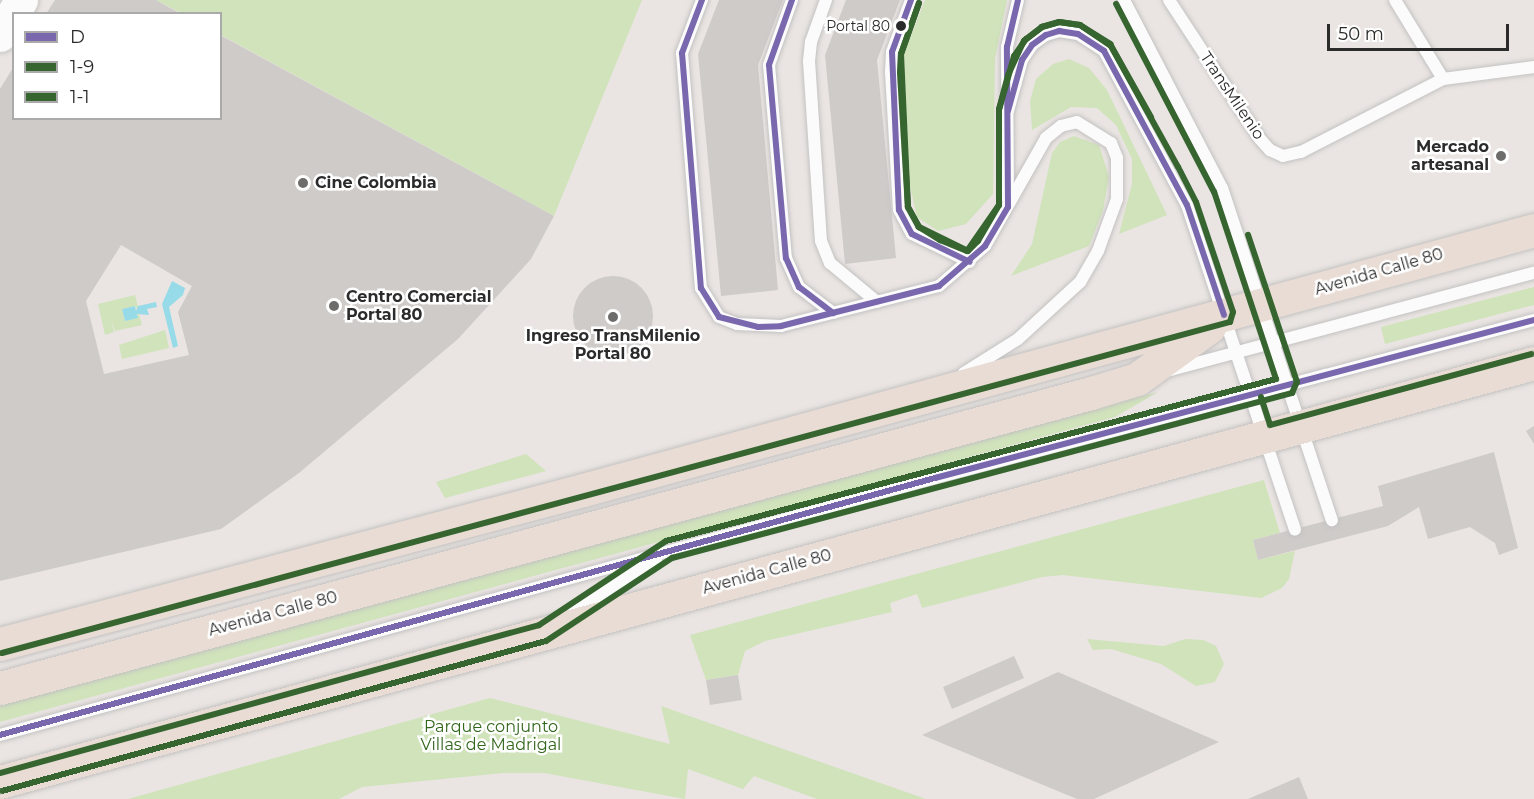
<!DOCTYPE html>
<style>
body{margin:0}
#map{position:relative;width:1534px;height:799px;overflow:hidden;background:#eae5e2;font-family:Montserrat,sans-serif}
div>[style]{position:absolute}
[style*='--x']{left:calc(var(--x)*1px);top:calc(var(--y)*1px);width:calc(var(--w)*1px);rotate:calc(var(--a)*1deg)}
.green>*{inset:0;background:#d0e3bb}
.water>*{inset:0;background:#97dbe9}
.building>*{inset:0;background:#cecbc9}
.round{border-radius:50%}
.roads{filter:drop-shadow(0 0 2px #c3c2c2) drop-shadow(0 0 2px #c3c2c2)}
.lane>*{height:12px;margin:-6px;padding:0 6px;transform-origin:6px;border-radius:6px;background:#fcfbfb}
.secondary>*{height:33px;margin:-16.5px;padding:0 16.5px;transform-origin:16.5px;border-radius:16.5px;background:#fcfbfb}
.highway>*{height:33px;margin:-16.5px;padding:0 16.5px;transform-origin:16.5px;border-radius:16.5px;background:#e8dcd4}
.bus-1>*{height:6px;margin:-3px;padding:0 3px;transform-origin:3px;border-radius:3px;background:#7968ae}
.bus-2>*{height:6px;margin:-3px;padding:0 3px;transform-origin:3px;border-radius:3px;background:#36652f}
.bus-3>*{height:6px;margin:-3px;padding:0 3px;transform-origin:3px;border-radius:3px;background:#36652f}
.dots>*{width:16px;height:16px;translate:-50% -50%;box-sizing:border-box;border:3px solid #fff;border-radius:50%}
span{translate:-50% -50%;white-space:nowrap;text-align:center;line-height:1.15;-webkit-text-stroke:5px #fff;paint-order:stroke}
.bus-label{font-size:14px;color:#2b2b2b}
.right{translate:-100% -50%;text-align:right}
.street-label{font-size:16px;color:#2b2b2b}
.poi-label{font-size:16px;color:#2b2b2b;font-weight:700}
.left{translate:0 -50%;text-align:left}
.park-label{font-size:16px;color:#32671c}
.legend{position:absolute;left:12px;top:12px;width:210px;height:108px;box-sizing:border-box;background:#fff;border:2px solid #aaa;margin:0;padding:8px 10px;list-style:none;font-size:18px;color:#2b2b2b}
.legend li{display:flex;align-items:center;gap:12px;height:30px}
.legend b{width:30px;border:2px solid #aaa}
.scale{position:absolute;left:1327px;top:24px;width:182px;height:27px;box-sizing:border-box;border:3px solid #2b2b2b;border-top:0;padding-left:8px;font-size:18px;line-height:21px;white-space:nowrap;color:#2b2b2b;-webkit-text-stroke:4px #fff;paint-order:stroke}
</style>
<div id="map">
<div class="green">
<div style="clip-path:polygon(156px 0,642px 0,554px 216px,221px 35px,220px 14px,181px 13px)"></div>
<div style="clip-path:polygon(925px 0,1007px 0,995px 59px,993px 194px,966px 224px,938px 231px,917px 217px,910px 186px,904px 54px)"></div>
<div style="clip-path:polygon(1069px 59px,1089px 68px,1107px 90px,1167px 215px,1119px 234px,1132px 184px,1132px 159px,1116px 125px,1097px 108px,1071px 107px,1032px 130px,1030px 101px,1036px 79px,1053px 64px)"></div>
<div style="clip-path:polygon(1074px 136px,1099px 145px,1109px 177px,1103px 211px,1089px 246px,1011px 276px,1032px 244px,1052px 153px,1060px 142px)"></div>
<div style="clip-path:polygon(1534px 287px,1534px 305px,1385px 344px,1381px 327px)"></div>
<div style="clip-path:polygon(135px 295px,139px 310px,135px 306px,122px 309px,125px 321px,139px 314px,142px 325px,115px 331px,111px 319px,114px 332px,105px 335px,98px 304px)"></div>
<div style="clip-path:polygon(165px 330px,169px 348px,122px 359px,119px 345px)"></div>
<div style="clip-path:polygon(1158px 392px,1115px 417px,0 722px,0 703px)"></div>
<div style="clip-path:polygon(526px 454px,546px 471px,445px 498px,436px 482px)"></div>
<div style="clip-path:polygon(1264px 480px,1280px 533px,1253px 540px,1258px 560px,1295px 551px,1289px 579px,1282px 588px,1261px 598px,1063px 575px,1042px 577px,922px 608px,917px 594px,890px 603px,892px 612px,765px 641px,745px 651px,738px 675px,706px 680px,690px 635px)"></div>
<div style="clip-path:polygon(1087px 639px,1164px 646px,1185px 639px,1203px 640px,1216px 646px,1224px 664px,1215px 682px,1196px 686px,1161px 664px,1111px 649px,1093px 650px)"></div>
<div style="clip-path:polygon(490px 698px,670px 744px,661px 706px,926px 799px,817px 799px,754px 776px,743px 789px,688px 769px,685px 799px,544px 773px,503px 773px,362px 787px,339px 799px,128px 799px)"></div>
</div>
<div class="water">
<div style="clip-path:polygon(172px 281px,185px 288px,183px 295px,169px 307px,178px 346px,173px 348px,162px 304px)"></div>
<div style="clip-path:polygon(156px 302px,157px 307px,147px 309px,149px 315px,137px 314px,138px 318px,125px 321px,122px 309px,135px 306px,136px 311px,138px 306px)"></div>
</div>
<div class="building">
<div style="clip-path:polygon(55px 0,156px 0,181px 14px,46px 14px)"></div>
<div style="clip-path:polygon(719px 0,783px 0,758px 65px,778px 290px,721px 296px,698px 54px)"></div>
<div style="clip-path:polygon(846px 0,900px 0,877px 60px,896px 258px,845px 264px,825px 55px)"></div>
<div style="clip-path:polygon(evenodd,220px 35px,554px 216px,531px 259px,458px 339px,299px 473px,221px 529px,0 581px,0 89px,14px 66px,14px 118px,220px 118px,220px 35px,121px 245px,192px 286px,178px 312px,189px 355px,104px 374px,86px 301px,121px 245px)"></div>
<div class="round" style="left:573px;top:276px;width:80px;height:80px"></div>
<div style="clip-path:polygon(1534px 426px,1534px 444px,1526px 431px)"></div>
<div style="clip-path:polygon(1494px 452px,1518px 548px,1499px 555px,1495px 543px,1470px 527px,1428px 539px,1419px 507px,1388px 526px,1258px 560px,1253px 540px,1383px 506px,1378px 486px)"></div>
<div style="clip-path:polygon(1014px 656px,1024px 678px,952px 709px,943px 687px)"></div>
<div style="clip-path:polygon(1058px 672px,1219px 742px,1094px 799px,1077px 799px,922px 735px)"></div>
<div style="clip-path:polygon(738px 675px,742px 700px,710px 705px,706px 680px)"></div>
<div style="clip-path:polygon(1299px 777px,1308px 799px,1248px 799px)"></div>
</div>
<div class="roads">
<div class="lane">
<div style="--x:702;--y:0;--w:57;--a:110.7"></div>
<div style="--x:682;--y:53;--w:236;--a:85.4"></div>
<div style="--x:701;--y:288;--w:34;--a:58"></div>
<div style="--x:719;--y:317;--w:19;--a:21"></div>
<div style="--x:737;--y:324;--w:44;--a:2.6"></div>
<div style="--x:781;--y:326;--w:163;--a:-14.2"></div>
<div style="--x:939;--y:286;--w:61;--a:-41"></div>
<div style="--x:985;--y:246;--w:124;--a:-60.5"></div>
<div style="--x:1046;--y:138;--w:19;--a:-39"></div>
<div style="--x:1061;--y:126;--w:16;--a:-14"></div>
<div style="--x:1077;--y:122;--w:40;--a:32"></div>
<div style="--x:1111;--y:143;--w:16;--a:68"></div>
<div style="--x:1117;--y:158;--w:41;--a:90"></div>
<div style="--x:1117;--y:199;--w:55;--a:110.1"></div>
<div style="--x:1098;--y:251;--w:36;--a:120"></div>
<div style="--x:1080;--y:282;--w:84;--a:137.4"></div>
<div style="--x:1018;--y:339;--w:64;--a:147.8"></div>
<div style="--x:792;--y:0;--w:69;--a:109.5"></div>
<div style="--x:769;--y:65;--w:194;--a:85"></div>
<div style="--x:786;--y:258;--w:32;--a:66"></div>
<div style="--x:799;--y:287;--w:43;--a:37.4"></div>
<div style="--x:826;--y:0;--w:45;--a:109.7"></div>
<div style="--x:811;--y:42;--w:19;--a:96"></div>
<div style="--x:809;--y:61;--w:180;--a:86.2"></div>
<div style="--x:821;--y:241;--w:24;--a:68"></div>
<div style="--x:830;--y:263;--w:61;--a:39.7"></div>
<div style="--x:911;--y:0;--w:55;--a:110.1"></div>
<div style="--x:892;--y:52;--w:20;--a:93"></div>
<div style="--x:891;--y:72;--w:138;--a:86.7"></div>
<div style="--x:899;--y:210;--w:27;--a:62"></div>
<div style="--x:912;--y:234;--w:64;--a:25.8"></div>
<div style="--x:1124;--y:0;--w:212;--a:62.5"></div>
<div style="--x:1222;--y:188;--w:350;--a:71.7"></div>
<div style="--x:1169;--y:0;--w:166;--a:56.8"></div>
<div style="--x:1260;--y:139;--w:15;--a:48"></div>
<div style="--x:1270;--y:150;--w:14;--a:25"></div>
<div style="--x:1283;--y:156;--w:18;--a:-13"></div>
<div style="--x:1301;--y:152;--w:160;--a:-27.2"></div>
<div style="--x:1443;--y:79;--w:92;--a:-7.5"></div>
<div style="--x:1395;--y:0;--w:92;--a:58.7"></div>
<div style="--x:1008;--y:111;--w:53;--a:-74.6"></div>
<div style="--x:1022;--y:60;--w:18;--a:-56"></div>
<div style="--x:1032;--y:45;--w:17;--a:-36"></div>
<div style="--x:1046;--y:35;--w:14;--a:-17"></div>
<div style="--x:1059;--y:31;--w:19;--a:9"></div>
<div style="--x:1078;--y:34;--w:31;--a:33"></div>
<div style="--x:1104;--y:51;--w:175;--a:61.7"></div>
<div style="--x:1187;--y:205;--w:342;--a:71.6"></div>
<div style="--x:1008;--y:200;--w:153;--a:-90.4"></div>
<div style="--x:1007;--y:47;--w:48;--a:-76.8"></div>
<div style="--x:1167;--y:371;--w:380;--a:-15"></div>
<div style="--x:572;--y:614;--w:102;--a:-33.8"></div>
<div style="--x:0;--y:735;--w:970;--a:-15.37"></div>
<div style="--x:935;--y:478;--w:619;--a:-14.78"></div>
</div>
<div class="secondary">
<div style="--x:0;--y:35;--w:41;--a:-59"></div>
</div>
<div class="highway">
<div style="--x:0;--y:644;--w:603;--a:-14.8"></div>
<div style="--x:583;--y:490;--w:986;--a:-15.29"></div>
<div style="--x:0;--y:688;--w:1130;--a:-15.13"></div>
<div style="--x:1091;--y:393;--w:48;--a:-16.9"></div>
<div style="--x:1137;--y:379;--w:89;--a:-35.8"></div>
<div style="--x:0;--y:782;--w:1590;--a:-15.28"></div>
</div>
</div>
<div class="bus-1">
<div style="--x:702;--y:0;--w:57;--a:110.7"></div>
<div style="--x:682;--y:53;--w:236;--a:85.4"></div>
<div style="--x:701;--y:288;--w:34;--a:58"></div>
<div style="--x:719;--y:317;--w:40;--a:14.4"></div>
<div style="--x:758;--y:327;--w:23;--a:-2"></div>
<div style="--x:781;--y:326;--w:163;--a:-14.2"></div>
<div style="--x:939;--y:286;--w:61;--a:-41"></div>
<div style="--x:985;--y:246;--w:45;--a:-59.5"></div>
<div style="--x:1008;--y:207;--w:160;--a:-90.4"></div>
<div style="--x:1007;--y:47;--w:48;--a:-76.8"></div>
<div style="--x:792;--y:0;--w:69;--a:109.5"></div>
<div style="--x:769;--y:65;--w:194;--a:85"></div>
<div style="--x:786;--y:258;--w:32;--a:66"></div>
<div style="--x:799;--y:287;--w:43;--a:37.4"></div>
<div style="--x:911;--y:0;--w:55;--a:110.1"></div>
<div style="--x:892;--y:52;--w:158;--a:87.5"></div>
<div style="--x:899;--y:210;--w:27;--a:62"></div>
<div style="--x:912;--y:234;--w:64;--a:25.8"></div>
<div style="--x:1008;--y:111;--w:53;--a:-74.6"></div>
<div style="--x:1022;--y:60;--w:18;--a:-56"></div>
<div style="--x:1032;--y:45;--w:17;--a:-36"></div>
<div style="--x:1046;--y:35;--w:14;--a:-17"></div>
<div style="--x:1059;--y:31;--w:19;--a:9"></div>
<div style="--x:1078;--y:34;--w:31;--a:33"></div>
<div style="--x:1104;--y:51;--w:175;--a:61.7"></div>
<div style="--x:1187;--y:205;--w:116;--a:71.4"></div>
<div style="--x:0;--y:735;--w:970;--a:-15.37"></div>
<div style="--x:935;--y:478;--w:619;--a:-14.78"></div>
</div>
<div class="bus-2">
<div style="--x:2;--y:653;--w:1272;--a:-15.09"></div>
<div style="--x:1230;--y:322;--w:10;--a:-73"></div>
<div style="--x:1233;--y:312;--w:116;--a:-108.6"></div>
<div style="--x:1196;--y:202;--w:39;--a:-117"></div>
<div style="--x:1178;--y:167;--w:138;--a:-119"></div>
<div style="--x:1111;--y:46;--w:37;--a:-146"></div>
<div style="--x:1080;--y:25;--w:21;--a:-172"></div>
<div style="--x:1059;--y:22;--w:18;--a:164"></div>
<div style="--x:1042;--y:27;--w:20;--a:143"></div>
<div style="--x:1026;--y:39;--w:21;--a:125"></div>
<div style="--x:1014;--y:56;--w:56;--a:105.5"></div>
<div style="--x:999;--y:110;--w:95;--a:90"></div>
<div style="--x:999;--y:205;--w:42;--a:120.3"></div>
<div style="--x:978;--y:241;--w:14;--a:135"></div>
<div style="--x:968;--y:251;--w:55;--a:-153.9"></div>
<div style="--x:919;--y:227;--w:23;--a:-119"></div>
<div style="--x:908;--y:207;--w:135;--a:-93.4"></div>
<div style="--x:900;--y:72;--w:18;--a:-87"></div>
<div style="--x:901;--y:54;--w:54;--a:-70.6"></div>
<div style="--x:2;--y:791;--w:564;--a:-15.42"></div>
<div style="--x:546;--y:641;--w:151;--a:-33.4"></div>
<div style="--x:672;--y:558;--w:642;--a:-14.9"></div>
<div style="--x:1292;--y:393;--w:12;--a:-66"></div>
<div style="--x:1297;--y:382;--w:155;--a:-108.4"></div>
</div>
<div class="bus-3">
<div style="--x:919;--y:3;--w:54;--a:109.4"></div>
<div style="--x:901;--y:54;--w:153;--a:87.4"></div>
<div style="--x:908;--y:207;--w:23;--a:61"></div>
<div style="--x:919;--y:227;--w:25;--a:32"></div>
<div style="--x:940;--y:240;--w:29;--a:22"></div>
<div style="--x:967;--y:251;--w:56;--a:-55.2"></div>
<div style="--x:999;--y:205;--w:96;--a:-90"></div>
<div style="--x:999;--y:109;--w:35;--a:-75"></div>
<div style="--x:1008;--y:75;--w:38;--a:-65"></div>
<div style="--x:1024;--y:41;--w:23;--a:-38"></div>
<div style="--x:1042;--y:27;--w:18;--a:-16"></div>
<div style="--x:1059;--y:22;--w:21;--a:8"></div>
<div style="--x:1080;--y:25;--w:36;--a:32"></div>
<div style="--x:1110;--y:44;--w:84;--a:60.7"></div>
<div style="--x:1261;--y:397;--w:29;--a:72"></div>
<div style="--x:1270;--y:425;--w:271;--a:-15.2"></div>
<div style="--x:0;--y:773;--w:559;--a:-15.35"></div>
<div style="--x:539;--y:625;--w:152;--a:-33.5"></div>
<div style="--x:666;--y:541;--w:631;--a:-14.87"></div>
<div style="--x:1276;--y:379;--w:197;--a:-108.3"></div>
<div style="--x:1214;--y:192;--w:212;--a:-117.5"></div>
</div>
<div class="dots">
<div style="left:901px;top:26px;background:#2b2b2b"></div>
<div style="left:1501px;top:156px;background:#6e6c6b"></div>
<div style="left:303px;top:183px;background:#6e6c6b"></div>
<div style="left:334px;top:306px;background:#6e6c6b"></div>
<div style="left:613px;top:317px;background:#6e6c6b"></div>
</div>
<div class="bus-label">
<span class="right" style="left:890px;top:26px">Portal 80</span>
</div>
<div class="street-label">
<span style="left:1232px;top:96px;rotate:56deg">TransMilenio</span>
<span style="left:1379px;top:272px;rotate:-16deg">Avenida Calle 80</span>
<span style="left:767px;top:572px;rotate:-15deg">Avenida Calle 80</span>
<span style="left:273px;top:614px;rotate:-15deg">Avenida Calle 80</span>
</div>
<div class="poi-label">
<span class="right" style="left:1489px;top:156px">Mercado<br>artesanal</span>
<span class="left" style="left:315px;top:183px">Cine Colombia</span>
<span class="left" style="left:346px;top:306px">Centro Comercial<br>Portal 80</span>
<span style="left:613px;top:345px">Ingreso TransMilenio<br>Portal 80</span>
</div>
<div class="park-label">
<span style="left:491px;top:736px">Parque conjunto<br>Villas de Madrigal</span>
</div>
<ul class="legend">
<li><b style="height:8px;background:#7968ae"></b>D</li>
<li><b style="height:8px;background:#36652f"></b>1-9</li>
<li><b style="height:8px;background:#36652f"></b>1-1</li>
</ul>
<div class="scale">50 m</div>
</div>
